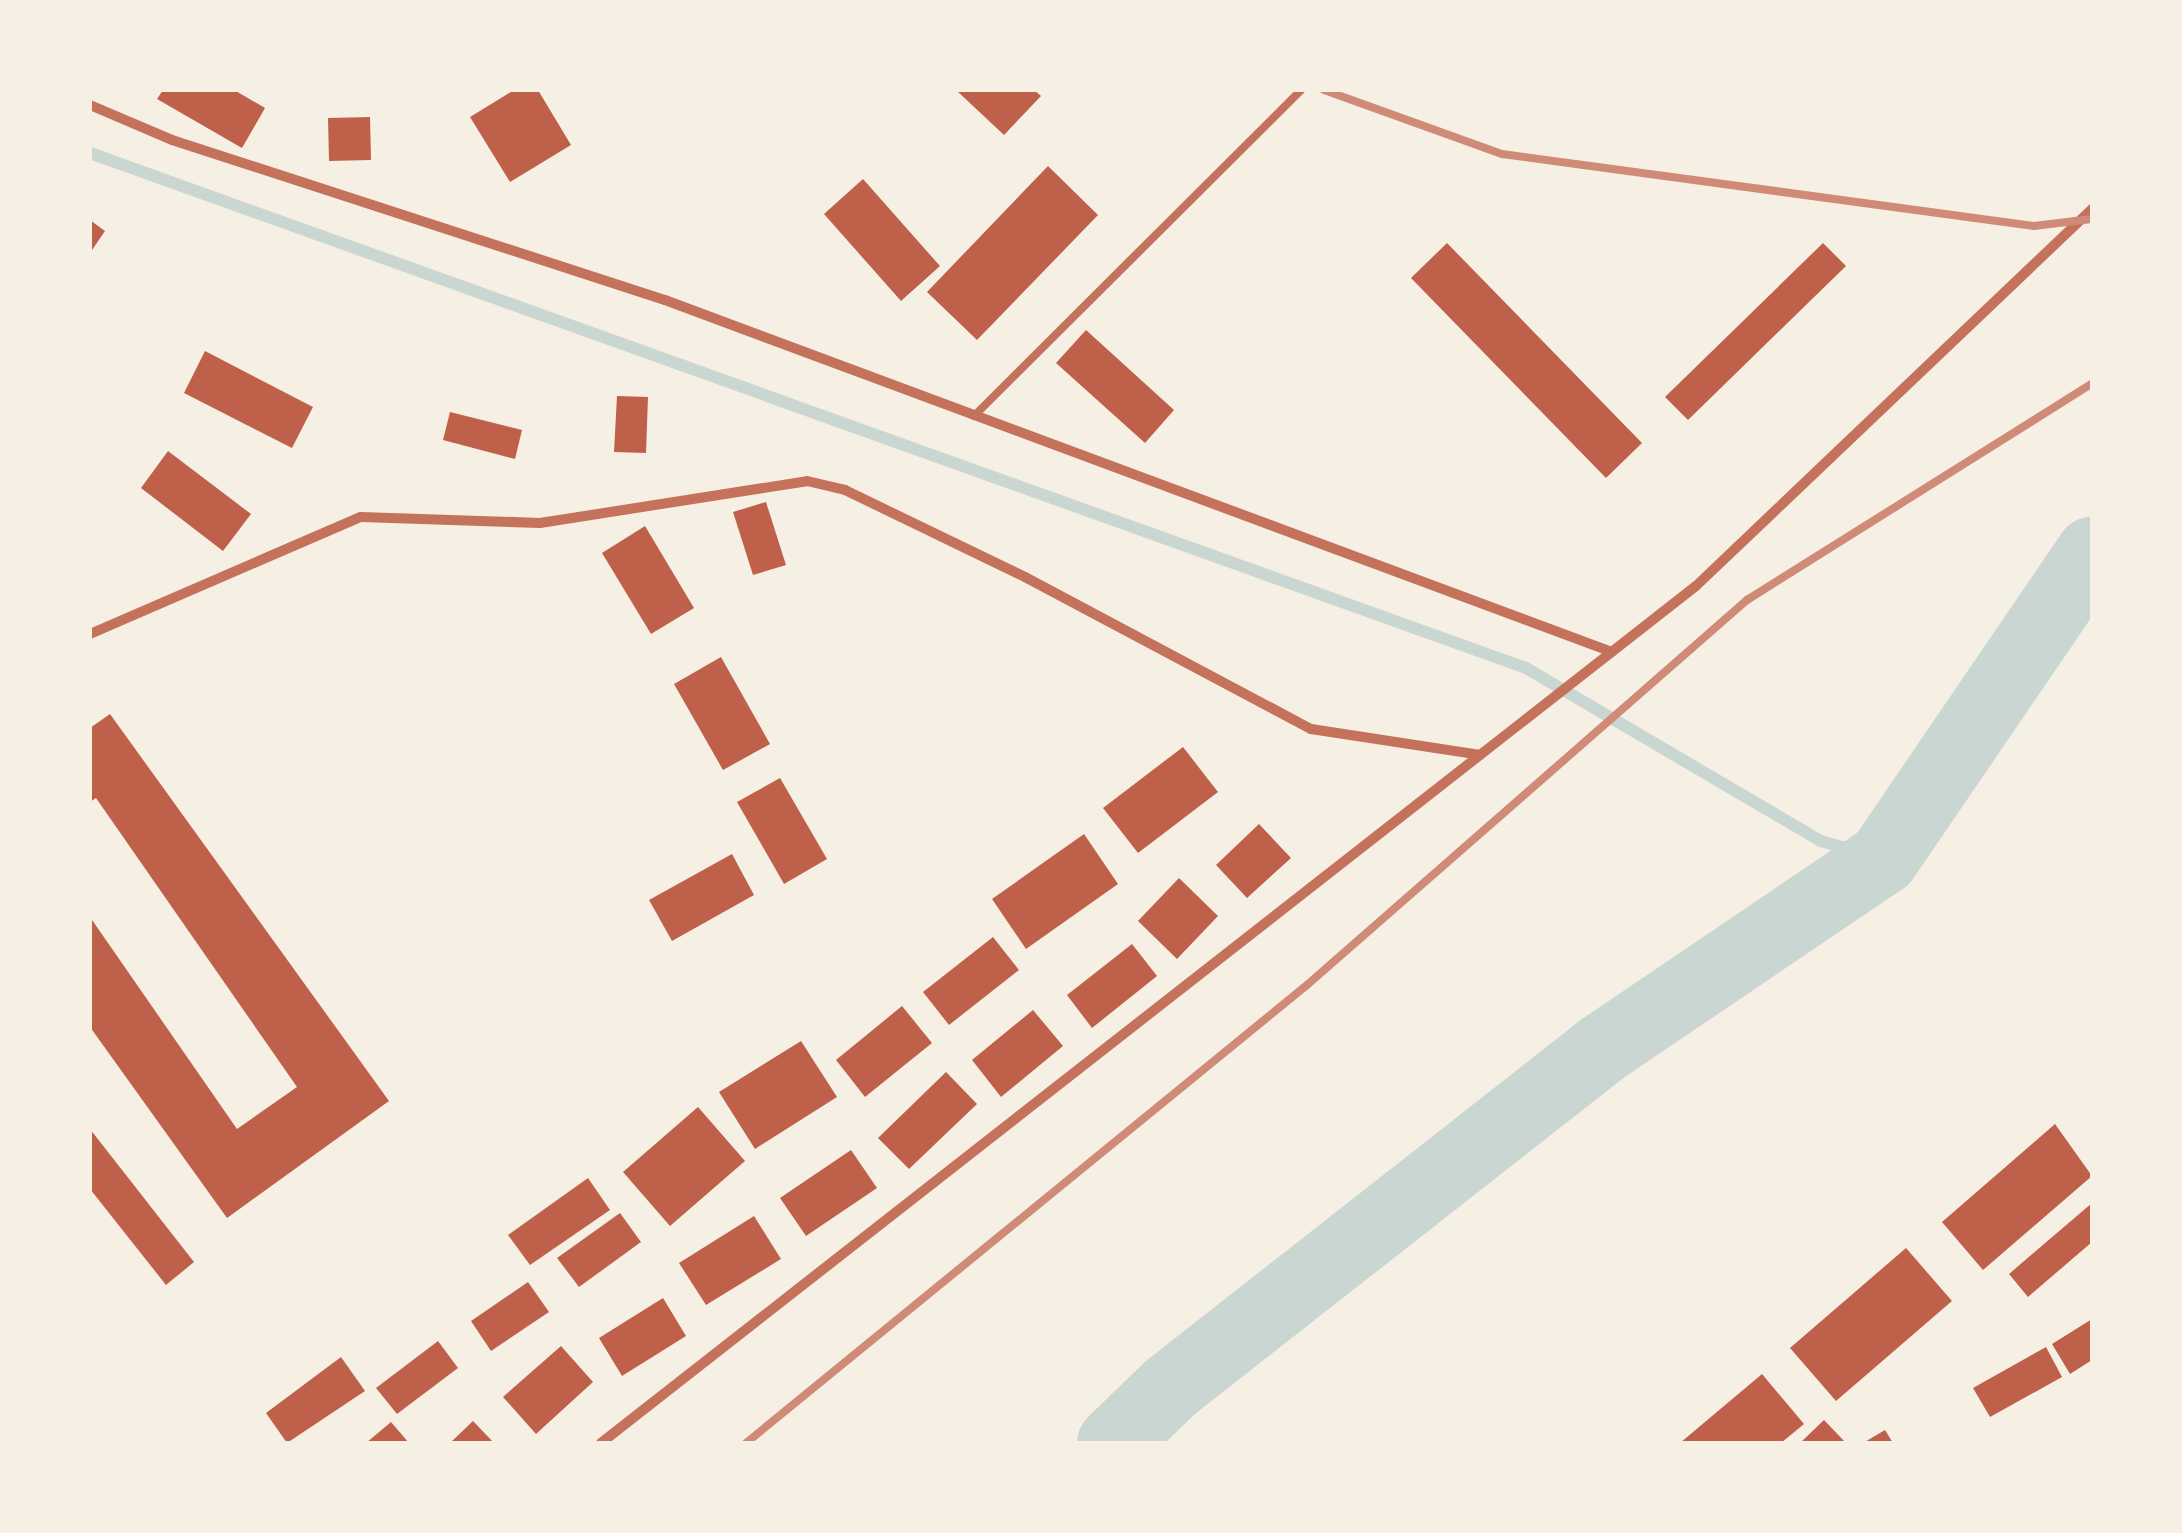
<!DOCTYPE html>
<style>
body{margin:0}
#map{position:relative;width:2182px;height:1533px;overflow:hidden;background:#f6efe4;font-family:Commissioner,sans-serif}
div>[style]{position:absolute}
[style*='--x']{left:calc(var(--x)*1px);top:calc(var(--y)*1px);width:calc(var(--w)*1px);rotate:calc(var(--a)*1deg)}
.stream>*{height:12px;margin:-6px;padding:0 6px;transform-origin:6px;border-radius:6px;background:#c9d6d2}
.river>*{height:72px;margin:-36px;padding:0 36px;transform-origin:36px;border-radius:36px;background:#c9d6d2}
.building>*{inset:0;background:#bf614a}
.service>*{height:8px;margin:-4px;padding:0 4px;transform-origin:4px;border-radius:4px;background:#c5725c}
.minor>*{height:10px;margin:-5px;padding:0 5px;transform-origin:5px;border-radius:5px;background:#c5725c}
.rail>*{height:8px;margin:-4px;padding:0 4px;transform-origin:4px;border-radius:4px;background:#cf8b77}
span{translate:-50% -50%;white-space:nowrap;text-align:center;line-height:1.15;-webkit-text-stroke:9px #f6efe4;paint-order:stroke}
.frame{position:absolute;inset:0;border:92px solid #f6efe4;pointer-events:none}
</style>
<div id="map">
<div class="stream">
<div style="--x:90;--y:153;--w:1526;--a:19.73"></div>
<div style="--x:1526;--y:668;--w:342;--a:30.4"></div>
<div style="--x:1821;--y:841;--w:65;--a:16.2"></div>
</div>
<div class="river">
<div style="--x:1113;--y:1443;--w:81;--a:-44"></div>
<div style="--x:1171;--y:1387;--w:548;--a:-38.1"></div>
<div style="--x:1602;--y:1049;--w:339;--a:-34.1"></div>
<div style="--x:1883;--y:859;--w:371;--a:-55.7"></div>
</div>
<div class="building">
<div style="clip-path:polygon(163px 90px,234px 90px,265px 108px,242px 148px,157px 99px)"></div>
<div style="clip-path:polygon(514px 90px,538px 90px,571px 145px,510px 182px,470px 117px)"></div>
<div style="clip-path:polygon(956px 90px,1034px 90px,1041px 96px,1004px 135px)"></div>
<div style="clip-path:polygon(370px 117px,371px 160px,329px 161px,328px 118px)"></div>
<div style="clip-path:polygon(1048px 166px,1098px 215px,977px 340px,927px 292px)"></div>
<div style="clip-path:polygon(863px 179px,940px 266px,901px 301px,824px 214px)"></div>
<div style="clip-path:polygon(90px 220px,105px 231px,90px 253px)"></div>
<div style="clip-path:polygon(1447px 243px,1642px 443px,1606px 478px,1411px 278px)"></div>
<div style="clip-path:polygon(1823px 243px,1846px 266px,1688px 420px,1665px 397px)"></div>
<div style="clip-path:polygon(1086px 330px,1174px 410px,1145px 443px,1056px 363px)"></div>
<div style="clip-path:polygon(205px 351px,313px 407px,292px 448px,184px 393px)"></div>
<div style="clip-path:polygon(617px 396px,648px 397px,646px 453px,614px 452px)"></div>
<div style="clip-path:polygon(450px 412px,522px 430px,515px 459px,443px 440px)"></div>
<div style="clip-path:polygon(168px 451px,251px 514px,223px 551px,141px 488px)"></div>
<div style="clip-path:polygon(766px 502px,786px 565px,753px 575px,733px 512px)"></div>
<div style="clip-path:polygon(645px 526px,694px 608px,651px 634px,602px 553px)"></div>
<div style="clip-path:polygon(721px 657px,770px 744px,723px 770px,674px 684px)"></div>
<div style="clip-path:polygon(110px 714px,389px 1101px,227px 1218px,90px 1027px,90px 917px,237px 1129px,297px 1087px,96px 798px,90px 802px,90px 728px)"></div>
<div style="clip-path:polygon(1183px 747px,1218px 792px,1138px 853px,1103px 808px)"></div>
<div style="clip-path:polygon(780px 778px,827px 859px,784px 884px,737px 802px)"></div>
<div style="clip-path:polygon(1259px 824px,1291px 858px,1247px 898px,1216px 865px)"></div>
<div style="clip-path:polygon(1084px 834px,1118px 884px,1026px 949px,992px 899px)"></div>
<div style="clip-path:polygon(732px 854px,754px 895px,672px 941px,649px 900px)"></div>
<div style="clip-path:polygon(1179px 878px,1218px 916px,1177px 959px,1138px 921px)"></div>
<div style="clip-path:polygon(993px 937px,1019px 970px,949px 1025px,923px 992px)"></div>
<div style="clip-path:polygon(1132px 944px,1157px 976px,1092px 1028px,1067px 995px)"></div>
<div style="clip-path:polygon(902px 1006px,932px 1043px,865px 1097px,836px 1060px)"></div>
<div style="clip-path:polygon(1033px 1010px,1063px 1046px,1001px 1097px,972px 1060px)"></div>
<div style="clip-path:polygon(801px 1041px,837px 1097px,755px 1149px,719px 1092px)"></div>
<div style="clip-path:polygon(946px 1072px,977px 1104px,909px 1169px,878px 1138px)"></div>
<div style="clip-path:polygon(698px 1107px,745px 1161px,670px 1226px,623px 1172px)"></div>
<div style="clip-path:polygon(2055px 1124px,2092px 1176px,1983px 1270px,1942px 1222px)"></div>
<div style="clip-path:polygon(90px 1129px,194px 1262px,166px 1285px,90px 1189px)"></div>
<div style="clip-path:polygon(851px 1150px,877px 1188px,806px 1236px,780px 1198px)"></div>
<div style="clip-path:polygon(588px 1178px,610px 1210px,530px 1265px,508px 1235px)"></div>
<div style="clip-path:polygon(2092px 1203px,2092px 1242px,2028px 1297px,2009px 1274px)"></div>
<div style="clip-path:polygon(620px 1213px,641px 1242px,579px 1287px,557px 1258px)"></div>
<div style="clip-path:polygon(754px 1216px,781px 1259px,706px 1305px,679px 1263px)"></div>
<div style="clip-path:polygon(1906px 1248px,1952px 1301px,1836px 1401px,1790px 1348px)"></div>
<div style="clip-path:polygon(528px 1282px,549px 1312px,491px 1351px,471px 1321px)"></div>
<div style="clip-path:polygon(663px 1298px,686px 1336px,622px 1376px,599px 1338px)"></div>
<div style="clip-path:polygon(2092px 1319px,2092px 1360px,2070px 1374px,2052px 1344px)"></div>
<div style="clip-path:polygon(438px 1341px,458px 1368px,397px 1414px,376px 1388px)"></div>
<div style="clip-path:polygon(561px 1346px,593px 1382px,536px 1434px,503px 1397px)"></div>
<div style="clip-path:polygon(2046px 1347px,2062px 1377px,1990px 1417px,1973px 1388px)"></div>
<div style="clip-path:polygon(341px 1357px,365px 1391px,287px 1443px,266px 1413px)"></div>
<div style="clip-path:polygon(1762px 1374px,1804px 1424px,1781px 1443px,1680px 1443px)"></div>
<div style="clip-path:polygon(1824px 1420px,1846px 1443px,1800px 1443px)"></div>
<div style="clip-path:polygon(473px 1421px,494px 1443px,450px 1443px)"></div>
<div style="clip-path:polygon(391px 1422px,409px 1443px,366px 1443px)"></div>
<div style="clip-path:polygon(1885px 1430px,1893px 1443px,1863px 1443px)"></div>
</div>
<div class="service">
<div style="--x:974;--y:416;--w:462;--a:-44.9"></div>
</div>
<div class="minor">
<div style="--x:90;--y:105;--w:89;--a:23.1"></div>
<div style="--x:172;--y:140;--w:518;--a:17.98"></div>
<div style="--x:665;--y:300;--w:1010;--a:20.39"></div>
<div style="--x:90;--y:634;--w:295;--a:-23.4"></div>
<div style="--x:361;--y:517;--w:179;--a:1.9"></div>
<div style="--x:540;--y:523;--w:270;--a:-8.9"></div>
<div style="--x:807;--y:481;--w:39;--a:13"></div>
<div style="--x:845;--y:490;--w:200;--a:25.8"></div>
<div style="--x:1025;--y:577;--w:324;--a:28"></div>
<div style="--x:1311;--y:729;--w:171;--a:8.7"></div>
<div style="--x:601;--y:1443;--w:1390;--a:-38.05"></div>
<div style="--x:1696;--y:586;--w:547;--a:-43.59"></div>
</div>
<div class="rail">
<div style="--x:1324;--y:90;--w:189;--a:19.8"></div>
<div style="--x:1502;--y:154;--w:537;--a:7.71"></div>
<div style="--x:2034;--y:226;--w:58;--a:-6.9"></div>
<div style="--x:746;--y:1443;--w:724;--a:-39.23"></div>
<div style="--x:1307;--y:985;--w:585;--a:-41.19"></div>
<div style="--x:1747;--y:600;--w:407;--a:-32.1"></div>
</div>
<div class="frame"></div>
</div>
